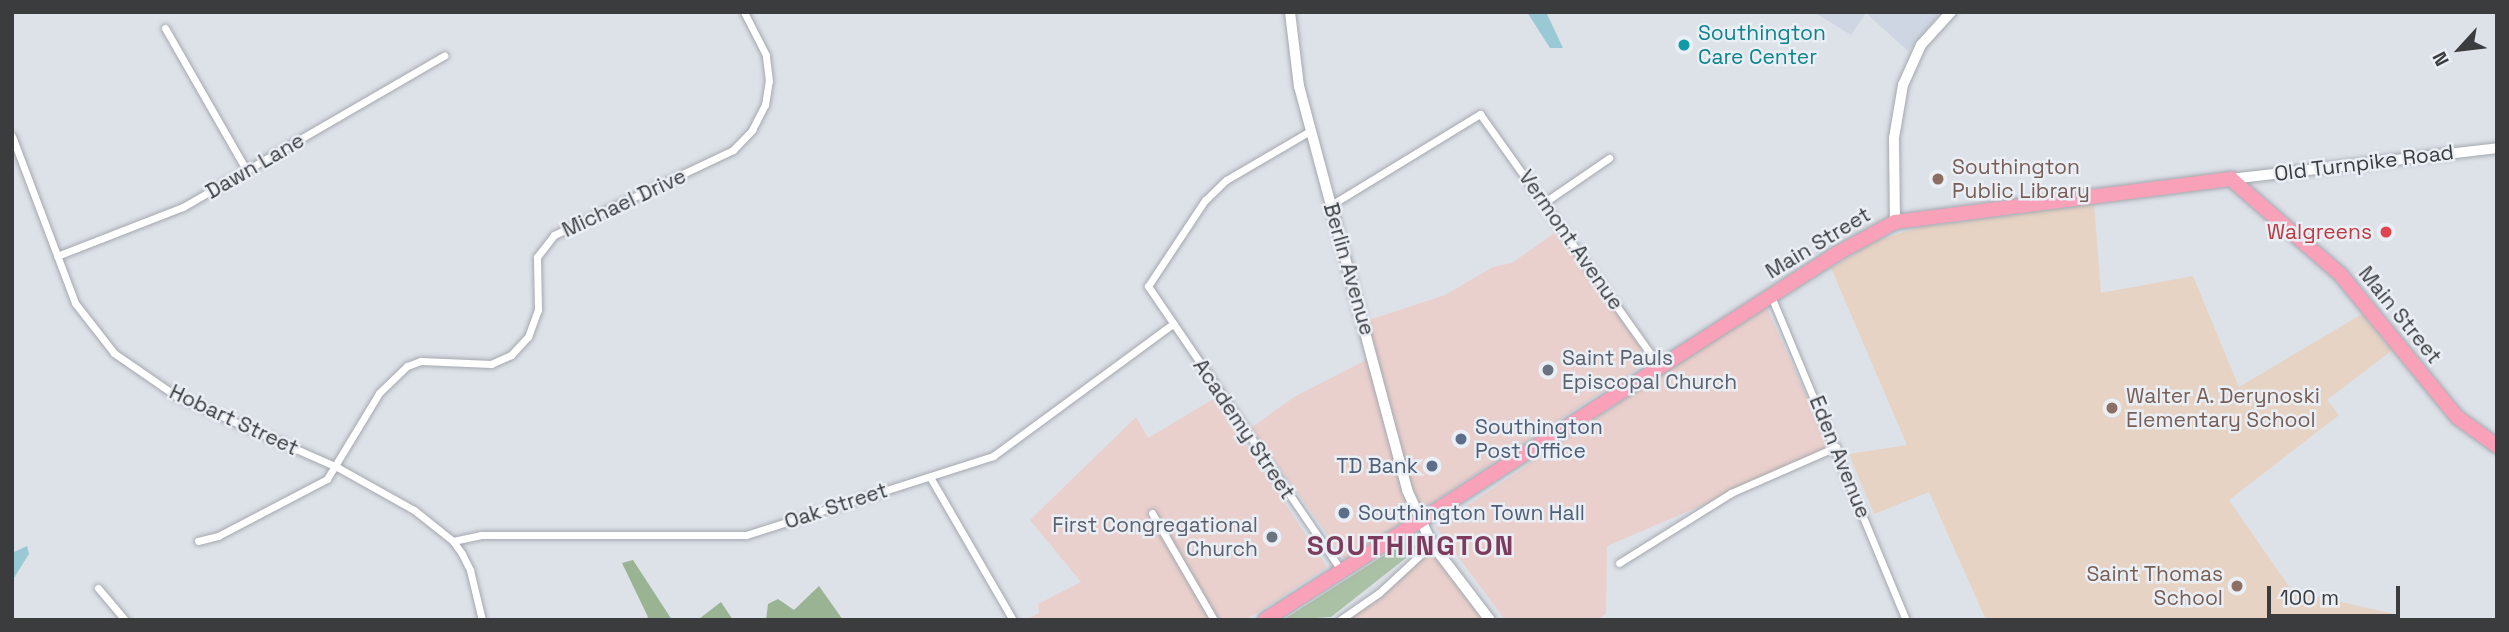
<!DOCTYPE html>
<style>
body{margin:0}
#map{position:relative;width:2509px;height:632px;overflow:hidden;background:#dde1e8;font-family:"Space Grotesk",sans-serif}
div>[style]{position:absolute}
[style*='--x']{left:calc(var(--x)*1px);top:calc(var(--y)*1px);width:calc(var(--w)*1px);rotate:calc(var(--a)*1deg)}
.commercial>*{inset:0;background:#ead0cd}
.built>*{inset:0;background:#ced6e3}
.education>*{inset:0;background:#e7d3c4}
.green>*{inset:0;background:#abc1a5}
.forest>*{inset:0;background:#9ab393}
.water>*{inset:0;background:#98c9d4}
.roads{filter:drop-shadow(0 0 2px #a4a8ae) drop-shadow(0 0 2px #a4a8ae)}
.street>*{height:7px;margin:-3.5px;padding:0 3.5px;transform-origin:3.5px;border-radius:3.5px;background:#fff}
.secondary>*{height:10px;margin:-5px;padding:0 5px;transform-origin:5px;border-radius:5px;background:#fff}
.highway>*{height:14px;margin:-7px;padding:0 7px;transform-origin:7px;border-radius:7px;background:#faa1ba}
.dots>*{width:19px;height:19px;translate:-50% -50%;box-sizing:border-box;border:4px solid #eaeef5;border-radius:50%}
span{translate:-50% -50%;white-space:nowrap;text-align:center;line-height:1.15;-webkit-text-stroke:5px #eaeef5;paint-order:stroke}
.culture-label{font-size:21px;color:#0d838f}
.left{translate:0 -50%;text-align:left}
.street-label{font-size:21px;color:#3a3c3e}
.education-label{font-size:21px;color:#785e54}
.right{translate:-100% -50%;text-align:right}
.health-label{font-size:21px;color:#be3a42}
.worship-label{font-size:21px;color:#5b616d}
.service-label{font-size:21px;color:#4e5e75}
.district-label{font-size:28px;color:#7d3c5d;font-weight:700;letter-spacing:2px}
.frame{position:absolute;inset:0;border:14px solid #3a3c3e;pointer-events:none}
.north{position:absolute;left:2425px;top:14px;width:70px;height:70px;-webkit-text-stroke:5px #eaeef5;paint-order:stroke;rotate:243deg;font-size:19px;font-weight:700;line-height:28px;text-align:center;color:#3a3c3e}
.north::after{content:'';display:block;margin:auto;width:24px;height:32px;background:#3a3c3e;clip-path:polygon(50% 0,100% 100%,50% 72%,0 100%)}
.scale{position:absolute;left:2267px;top:586px;width:133px;height:32px;box-sizing:border-box;border:4px solid #3a3c3e;border-top:0;padding-left:9px;font-size:21px;line-height:24px;white-space:nowrap;color:#3a3c3e;-webkit-text-stroke:5px #eaeef5;paint-order:stroke}
</style>
<div id="map">
<div class="commercial">
<div style="clip-path:polygon(1557px 231px,1641px 347px,1637px 369px,1345px 559px,1251px 428px,1294px 397px,1366px 360px,1357px 324px,1445px 295px,1493px 267px,1512px 263px)"></div>
<div style="clip-path:polygon(1765px 304px,1831px 450px,1607px 546px,1606px 614px,1596px 620px,1505px 620px,1436px 527px)"></div>
<div style="clip-path:polygon(1215px 398px,1327px 567px,1246px 620px,1026px 620px,1039px 613px,1038px 604px,1081px 582px,1030px 520px,1136px 417px,1148px 438px)"></div>
<div style="clip-path:polygon(1431px 551px,1483px 620px,1345px 620px)"></div>
</div>
<div class="built">
<div style="clip-path:polygon(1814px 12px,1941px 12px,1908px 51px,1866px 13px,1851px 35px)"></div>
</div>
<div class="education">
<div style="clip-path:polygon(2094px 204px,2101px 293px,2193px 276px,2239px 387px,2362px 314px,2391px 351px,2327px 400px,2339px 415px,2229px 500px,2292px 591px,2399px 615px,2400px 620px,1986px 620px,1929px 492px,1874px 514px,1849px 454px,1907px 445px,1831px 268px,1876px 241px,1920px 227px)"></div>
</div>
<div class="green">
<div style="clip-path:polygon(1408px 540px,1416px 547px,1411px 554px,1331px 617px,1283px 620px)"></div>
</div>
<div class="forest">
<div style="clip-path:polygon(633px 560px,672px 620px,645px 620px,648px 617px,622px 563px)"></div>
<div style="clip-path:polygon(819px 586px,843px 620px,766px 620px,768px 604px,778px 599px,794px 610px)"></div>
<div style="clip-path:polygon(721px 602px,733px 620px,696px 620px,699px 619px)"></div>
</div>
<div class="water">
<div style="clip-path:polygon(1527px 12px,1546px 12px,1563px 48px,1550px 48px)"></div>
<div style="clip-path:polygon(27px 546px,29px 554px,12px 581px,12px 553px)"></div>
</div>
<div class="roads">
<div class="street">
<div style="--x:165;--y:28;--w:165;--a:60.2"></div>
<div style="--x:1310;--y:131;--w:97;--a:149.7"></div>
<div style="--x:1226;--y:180;--w:29;--a:136"></div>
<div style="--x:1205;--y:200;--w:103;--a:123.5"></div>
<div style="--x:1148;--y:286;--w:345;--a:55.8"></div>
<div style="--x:12;--y:136;--w:178;--a:69.3"></div>
<div style="--x:75;--y:303;--w:63;--a:52"></div>
<div style="--x:114;--y:353;--w:75;--a:34.7"></div>
<div style="--x:176;--y:396;--w:176;--a:23.8"></div>
<div style="--x:337;--y:467;--w:88;--a:29.2"></div>
<div style="--x:414;--y:510;--w:50;--a:38.5"></div>
<div style="--x:453;--y:541;--w:16;--a:55"></div>
<div style="--x:462;--y:554;--w:18;--a:63"></div>
<div style="--x:470;--y:570;--w:51;--a:76.5"></div>
<div style="--x:1545;--y:202;--w:78;--a:-34.5"></div>
<div style="--x:1331;--y:205;--w:175;--a:-31.4"></div>
<div style="--x:1480;--y:114;--w:309;--a:54.6"></div>
<div style="--x:57;--y:256;--w:135;--a:-21.3"></div>
<div style="--x:183;--y:207;--w:302;--a:-30.1"></div>
<div style="--x:1771;--y:296;--w:351;--a:67.4"></div>
<div style="--x:930;--y:477;--w:165;--a:59.9"></div>
<div style="--x:1152;--y:513;--w:124;--a:59.9"></div>
<div style="--x:198;--y:541;--w:21;--a:-14"></div>
<div style="--x:218;--y:536;--w:123;--a:-27.6"></div>
<div style="--x:327;--y:479;--w:100;--a:-58.8"></div>
<div style="--x:379;--y:393;--w:39;--a:-44"></div>
<div style="--x:407;--y:366;--w:15;--a:-20"></div>
<div style="--x:421;--y:361;--w:70;--a:2.5"></div>
<div style="--x:491;--y:364;--w:22;--a:-24"></div>
<div style="--x:511;--y:355;--w:25;--a:-47"></div>
<div style="--x:528;--y:337;--w:29;--a:-70"></div>
<div style="--x:538;--y:310;--w:53;--a:-91.1"></div>
<div style="--x:537;--y:257;--w:28;--a:-52"></div>
<div style="--x:554;--y:235;--w:198;--a:-25.4"></div>
<div style="--x:733;--y:150;--w:28;--a:-46"></div>
<div style="--x:752;--y:130;--w:28;--a:-63"></div>
<div style="--x:765;--y:105;--w:24;--a:-81"></div>
<div style="--x:769;--y:81;--w:26;--a:-97"></div>
<div style="--x:766;--y:55;--w:48;--a:-117.1"></div>
<div style="--x:453;--y:541;--w:29;--a:-12"></div>
<div style="--x:481;--y:535;--w:265;--a:0"></div>
<div style="--x:746;--y:535;--w:259;--a:-17.7"></div>
<div style="--x:993;--y:456;--w:223;--a:-36.3"></div>
<div style="--x:1619;--y:563;--w:132;--a:-32"></div>
<div style="--x:1731;--y:493;--w:115;--a:-23.7"></div>
<div style="--x:98;--y:588;--w:42;--a:49.8"></div>
<div style="--x:1340;--y:620;--w:47;--a:-34.7"></div>
<div style="--x:1379;--y:593;--w:72;--a:-42.8"></div>
</div>
<div class="secondary">
<div style="--x:1290;--y:12;--w:75;--a:83.1"></div>
<div style="--x:1299;--y:86;--w:418;--a:75"></div>
<div style="--x:1407;--y:490;--w:60;--a:65.2"></div>
<div style="--x:1432;--y:544;--w:96;--a:52.7"></div>
<div style="--x:2231;--y:179;--w:268;--a:-6.6"></div>
<div style="--x:1895;--y:222;--w:84;--a:-90.7"></div>
<div style="--x:1894;--y:138;--w:54;--a:-80.4"></div>
<div style="--x:1903;--y:85;--w:44;--a:-65.8"></div>
<div style="--x:1921;--y:45;--w:45;--a:-47.7"></div>
</div>
<div class="highway">
<div style="--x:1265;--y:620;--w:680;--a:-32.64"></div>
<div style="--x:1838;--y:253;--w:65;--a:-28.5"></div>
<div style="--x:1895;--y:222;--w:339;--a:-7.3"></div>
<div style="--x:2231;--y:179;--w:145;--a:41.1"></div>
<div style="--x:2340;--y:274;--w:185;--a:50.7"></div>
<div style="--x:2457;--y:417;--w:49;--a:35.9"></div>
</div>
</div>
<div class="dots">
<div style="left:1684px;top:45px;background:#0f9aa8"></div>
<div style="left:1938px;top:179px;background:#8d6e63"></div>
<div style="left:2386px;top:232px;background:#e0444e"></div>
<div style="left:1548px;top:370px;background:#6b7280"></div>
<div style="left:2112px;top:408px;background:#8d6e63"></div>
<div style="left:1461px;top:439px;background:#5c6f8a"></div>
<div style="left:1432px;top:466px;background:#5c6f8a"></div>
<div style="left:1344px;top:513px;background:#5c6f8a"></div>
<div style="left:1272px;top:537px;background:#6b7280"></div>
<div style="left:2237px;top:586px;background:#8d6e63"></div>
</div>
<div class="culture-label">
<span class="left" style="left:1698px;top:45px">Southington<br>Care Center</span>
</div>
<div class="street-label">
<span style="left:2364px;top:163px;rotate:-7deg">Old Turnpike Road</span>
<span style="left:255px;top:166px;rotate:-30deg">Dawn Lane</span>
<span style="left:624px;top:203px;rotate:-25deg">Michael Drive</span>
<span style="left:1571px;top:240px;rotate:55deg">Vermont Avenue</span>
<span style="left:1818px;top:243px;rotate:-31deg">Main Street</span>
<span style="left:1349px;top:269px;rotate:74deg">Berlin Avenue</span>
<span style="left:2400px;top:315px;rotate:51deg">Main Street</span>
<span style="left:234px;top:420px;rotate:25deg">Hobart Street</span>
<span style="left:1244px;top:429px;rotate:56deg">Academy Street</span>
<span style="left:1840px;top:457px;rotate:68deg">Eden Avenue</span>
<span style="left:836px;top:506px;rotate:-18deg">Oak Street</span>
</div>
<div class="education-label">
<span class="left" style="left:1952px;top:179px">Southington<br>Public Library</span>
<span class="left" style="left:2126px;top:408px">Walter A. Derynoski<br>Elementary School</span>
<span class="right" style="left:2223px;top:586px">Saint Thomas<br>School</span>
</div>
<div class="health-label">
<span class="right" style="left:2372px;top:232px">Walgreens</span>
</div>
<div class="worship-label">
<span class="left" style="left:1562px;top:370px">Saint Pauls<br>Episcopal Church</span>
<span class="right" style="left:1258px;top:537px">First Congregational<br>Church</span>
</div>
<div class="service-label">
<span class="left" style="left:1475px;top:439px">Southington<br>Post Office</span>
<span class="right" style="left:1418px;top:466px">TD Bank</span>
<span class="left" style="left:1358px;top:513px">Southington Town Hall</span>
</div>
<div class="district-label">
<span style="left:1411px;top:545px">SOUTHINGTON</span>
</div>
<div class="frame"></div>
<div class="north">N</div>
<div class="scale">100 m</div>
</div>
